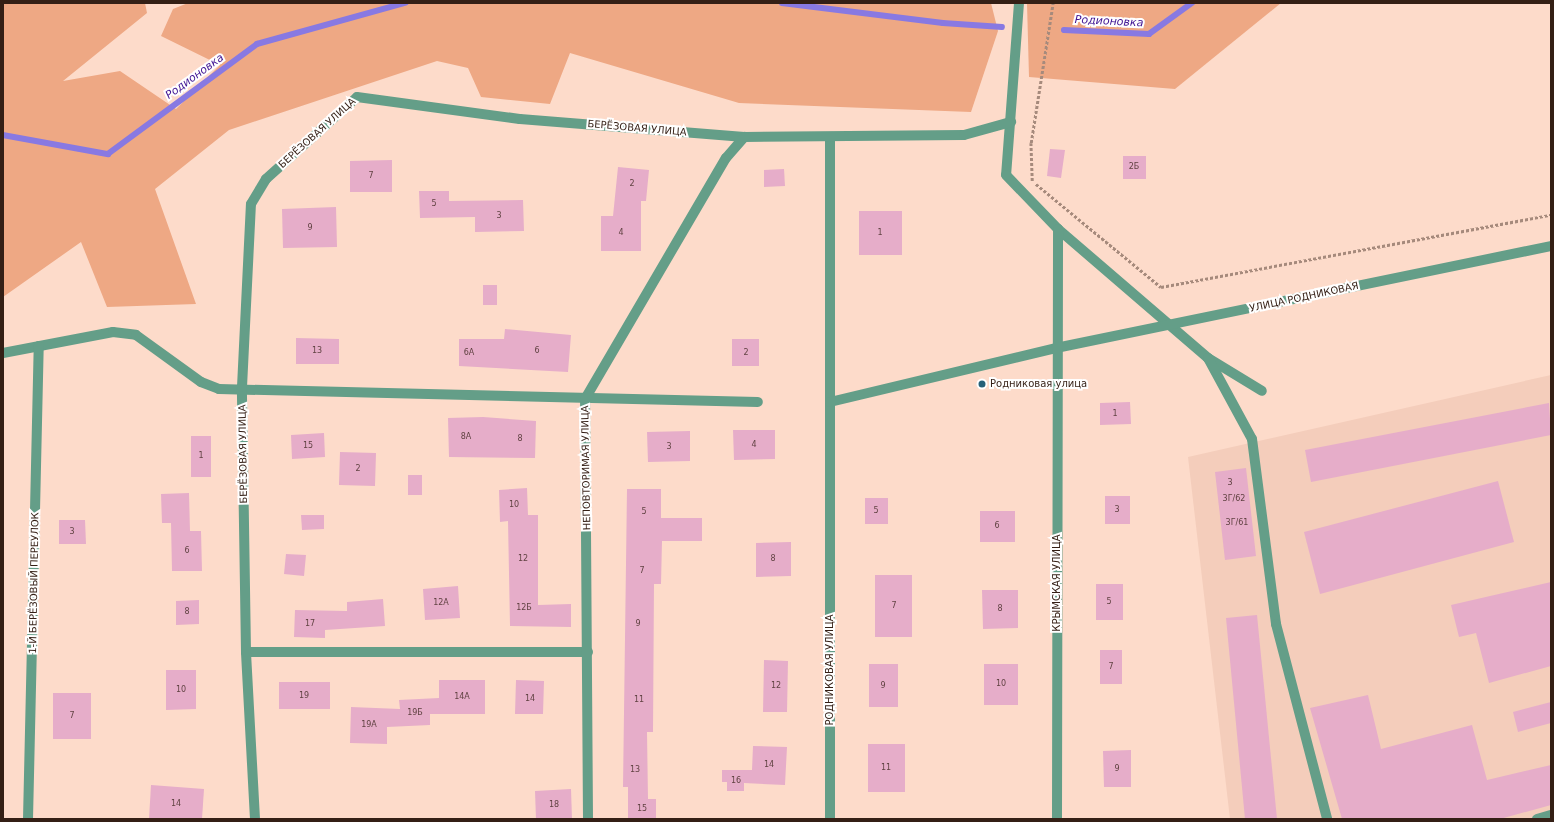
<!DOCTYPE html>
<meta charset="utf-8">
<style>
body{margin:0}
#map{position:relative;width:1554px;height:822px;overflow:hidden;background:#fddbca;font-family:"DejaVu Sans",sans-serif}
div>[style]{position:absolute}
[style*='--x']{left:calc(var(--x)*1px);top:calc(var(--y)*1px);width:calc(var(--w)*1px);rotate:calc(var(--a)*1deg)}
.built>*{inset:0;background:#f4cdbb}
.green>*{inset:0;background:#eea884}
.stream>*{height:5.5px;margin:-2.75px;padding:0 2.75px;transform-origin:2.75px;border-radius:2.75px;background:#8879e2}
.building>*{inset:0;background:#e6adc9}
.path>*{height:2.5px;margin-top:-1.25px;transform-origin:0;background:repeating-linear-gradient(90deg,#a68a7c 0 3px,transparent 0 5px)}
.minor>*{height:10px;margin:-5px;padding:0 5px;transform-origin:5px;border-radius:5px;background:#649e88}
.dots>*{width:11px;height:11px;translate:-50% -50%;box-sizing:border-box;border:2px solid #fff;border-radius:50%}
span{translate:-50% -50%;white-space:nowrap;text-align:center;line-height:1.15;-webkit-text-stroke:4px #fff;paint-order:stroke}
.number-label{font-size:8px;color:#604242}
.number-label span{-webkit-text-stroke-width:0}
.street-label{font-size:10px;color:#341f15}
.poi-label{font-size:10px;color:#341f15}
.left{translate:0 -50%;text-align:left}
.water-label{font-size:11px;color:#3e1292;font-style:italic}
.frame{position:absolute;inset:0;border:4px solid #341f15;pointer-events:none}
</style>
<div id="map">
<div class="built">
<div style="clip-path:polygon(1551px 375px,1551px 819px,1230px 819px,1188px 457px)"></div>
</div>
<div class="green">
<div style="clip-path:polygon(3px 3px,145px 3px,147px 13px,63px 81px,120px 71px,176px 109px,220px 65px,161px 36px,173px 9px,188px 3px,991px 3px,998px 31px,971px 112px,739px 103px,570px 53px,550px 104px,481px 97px,468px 68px,437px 61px,229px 130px,155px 189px,196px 304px,107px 307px,81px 242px,3px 297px)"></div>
<div style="clip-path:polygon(1027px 3px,1281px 3px,1175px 89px,1029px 77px)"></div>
</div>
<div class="stream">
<div style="--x:782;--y:3;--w:162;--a:7.1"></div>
<div style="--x:943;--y:23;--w:59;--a:3.9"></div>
<div style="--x:1064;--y:30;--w:85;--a:2.7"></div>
<div style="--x:1149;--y:34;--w:53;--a:-35.8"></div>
<div style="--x:3;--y:135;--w:107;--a:10.3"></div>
<div style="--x:108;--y:154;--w:185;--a:-36.4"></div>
<div style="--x:257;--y:44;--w:154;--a:-15.5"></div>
</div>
<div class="building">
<div style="clip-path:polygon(1050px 149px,1065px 150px,1061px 178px,1047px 176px)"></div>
<div style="clip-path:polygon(1123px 156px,1146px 156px,1146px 179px,1123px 179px)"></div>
<div style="clip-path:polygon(392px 160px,392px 192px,350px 192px,350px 161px)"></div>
<div style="clip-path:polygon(618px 167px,649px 170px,646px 201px,641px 201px,641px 251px,601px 251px,601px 216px,613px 216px)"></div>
<div style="clip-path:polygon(784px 169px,785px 186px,764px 187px,764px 170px)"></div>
<div style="clip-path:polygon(419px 191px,449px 191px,449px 201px,523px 200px,524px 231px,475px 232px,475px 217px,420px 218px)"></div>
<div style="clip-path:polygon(336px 207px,337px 247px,283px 248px,282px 209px)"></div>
<div style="clip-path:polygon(859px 211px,902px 211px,902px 255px,859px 255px)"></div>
<div style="clip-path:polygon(483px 285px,497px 285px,497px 305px,483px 305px)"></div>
<div style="clip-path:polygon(505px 329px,571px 335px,568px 372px,459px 366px,459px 339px,504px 339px)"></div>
<div style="clip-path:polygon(296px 338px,339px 339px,339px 364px,296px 364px)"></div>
<div style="clip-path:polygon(732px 339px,759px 339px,759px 366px,732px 366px)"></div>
<div style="clip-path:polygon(1130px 402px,1131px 424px,1100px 425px,1100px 403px)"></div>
<div style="clip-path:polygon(1549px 403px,1551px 435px,1311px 482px,1305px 450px)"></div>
<div style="clip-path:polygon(483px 417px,536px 421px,535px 458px,449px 457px,448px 418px)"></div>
<div style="clip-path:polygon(733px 430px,775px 430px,775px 459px,734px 460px)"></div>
<div style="clip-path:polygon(690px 431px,690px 461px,648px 462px,647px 432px)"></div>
<div style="clip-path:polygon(324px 433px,325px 457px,292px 459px,291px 435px)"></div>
<div style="clip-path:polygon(191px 436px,211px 436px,211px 477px,191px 477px)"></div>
<div style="clip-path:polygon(340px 452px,376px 453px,375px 486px,339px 485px)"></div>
<div style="clip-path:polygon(1246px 468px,1256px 556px,1225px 560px,1215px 472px)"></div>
<div style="clip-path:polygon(408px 475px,422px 475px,422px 495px,408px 495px)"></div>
<div style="clip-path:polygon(1498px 481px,1514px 542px,1320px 594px,1304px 532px)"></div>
<div style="clip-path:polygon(527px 488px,528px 515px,538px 515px,538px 605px,571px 604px,571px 627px,510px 626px,508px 521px,500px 522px,499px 490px)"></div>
<div style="clip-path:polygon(627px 489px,661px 489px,661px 518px,702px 518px,702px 541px,662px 541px,661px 584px,654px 584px,653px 732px,647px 732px,648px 799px,656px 799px,656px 819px,628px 819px,628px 787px,623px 787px)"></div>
<div style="clip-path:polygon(189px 493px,190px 531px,201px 531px,202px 571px,172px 571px,171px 523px,162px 523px,161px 494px)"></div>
<div style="clip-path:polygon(1105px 496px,1130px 496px,1130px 524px,1105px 524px)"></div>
<div style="clip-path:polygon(865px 498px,888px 498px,888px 524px,865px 524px)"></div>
<div style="clip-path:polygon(980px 511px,1015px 511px,1015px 542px,980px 542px)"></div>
<div style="clip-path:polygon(301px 515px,324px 515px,324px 529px,302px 530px)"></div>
<div style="clip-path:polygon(59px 520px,85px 520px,86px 544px,59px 544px)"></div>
<div style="clip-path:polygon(791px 542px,791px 576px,756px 577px,756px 543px)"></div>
<div style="clip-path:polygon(286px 554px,306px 555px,304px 576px,284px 574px)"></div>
<div style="clip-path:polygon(875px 575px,912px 575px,912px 637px,875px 637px)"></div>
<div style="clip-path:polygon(1551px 582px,1551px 666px,1489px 683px,1476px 633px,1459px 637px,1451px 605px)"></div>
<div style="clip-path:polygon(1096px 584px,1123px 584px,1123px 620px,1096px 620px)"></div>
<div style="clip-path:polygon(458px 586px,460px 618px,425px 620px,423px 589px)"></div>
<div style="clip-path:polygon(982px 590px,1018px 590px,1018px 628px,983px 629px)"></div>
<div style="clip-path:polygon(383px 599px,385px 626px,325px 630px,325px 638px,294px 637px,295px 610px,347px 611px,347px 602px)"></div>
<div style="clip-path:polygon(199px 600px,199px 624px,176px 625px,176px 601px)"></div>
<div style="clip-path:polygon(1257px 615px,1277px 819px,1245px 819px,1226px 618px)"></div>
<div style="clip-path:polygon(1100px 650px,1122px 650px,1122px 684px,1100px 684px)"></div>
<div style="clip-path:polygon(764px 660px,788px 661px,787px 712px,763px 712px)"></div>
<div style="clip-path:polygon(869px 664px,898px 664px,898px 707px,869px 707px)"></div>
<div style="clip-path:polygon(984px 664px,1018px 664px,1018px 705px,984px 705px)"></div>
<div style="clip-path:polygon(166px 670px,196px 670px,196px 709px,166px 710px)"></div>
<div style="clip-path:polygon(439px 680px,485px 680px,485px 714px,430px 714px,430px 725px,387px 727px,387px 744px,350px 743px,351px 707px,400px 709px,399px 700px,439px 698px)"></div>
<div style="clip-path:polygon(516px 680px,544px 681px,543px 714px,515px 714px)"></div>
<div style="clip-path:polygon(279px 682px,330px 682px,330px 709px,279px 709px)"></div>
<div style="clip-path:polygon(53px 693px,91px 693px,91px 739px,53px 739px)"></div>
<div style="clip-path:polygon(1368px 695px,1381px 749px,1472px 725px,1487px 780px,1551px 765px,1551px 805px,1500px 819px,1342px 819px,1310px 708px)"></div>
<div style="clip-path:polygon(1551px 702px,1551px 723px,1518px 732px,1513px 712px)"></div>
<div style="clip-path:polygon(868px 744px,905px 744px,905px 792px,868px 792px)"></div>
<div style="clip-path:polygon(753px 746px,787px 747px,785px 785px,744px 783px,744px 791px,727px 791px,727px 782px,722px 782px,722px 770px,752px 770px)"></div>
<div style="clip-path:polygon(1131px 750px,1131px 787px,1104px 787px,1103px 751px)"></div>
<div style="clip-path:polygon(151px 785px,204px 789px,202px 819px,149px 819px)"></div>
<div style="clip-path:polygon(571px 789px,572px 819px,536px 819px,535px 791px)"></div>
</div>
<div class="path">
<div style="--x:1032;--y:181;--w:38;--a:-92"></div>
<div style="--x:1031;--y:143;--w:142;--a:-81.1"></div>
<div style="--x:1036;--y:184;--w:162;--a:39.5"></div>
<div style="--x:1161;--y:287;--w:397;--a:-10.5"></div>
</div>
<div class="minor">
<div style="--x:1019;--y:3;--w:172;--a:94.3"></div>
<div style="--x:1006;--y:175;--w:75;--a:46.1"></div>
<div style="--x:1058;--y:229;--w:198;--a:40.7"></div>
<div style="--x:1208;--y:358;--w:63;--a:31.4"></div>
<div style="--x:830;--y:137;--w:682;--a:90"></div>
<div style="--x:3;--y:353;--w:112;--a:-10.8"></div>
<div style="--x:113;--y:332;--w:23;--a:7"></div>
<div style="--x:136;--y:335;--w:80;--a:35.9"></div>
<div style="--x:201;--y:382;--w:19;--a:21"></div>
<div style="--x:219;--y:389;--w:539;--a:1.38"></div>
<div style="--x:1208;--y:358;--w:92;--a:61.5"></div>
<div style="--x:1252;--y:439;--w:187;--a:82.6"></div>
<div style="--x:1276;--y:624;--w:202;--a:75.3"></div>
<div style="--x:830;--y:402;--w:232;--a:-13.4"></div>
<div style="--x:1056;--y:348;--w:505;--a:-11.64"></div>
<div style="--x:246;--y:652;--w:342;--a:0"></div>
<div style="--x:28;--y:819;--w:473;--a:-88.7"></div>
<div style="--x:255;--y:819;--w:167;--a:-93.1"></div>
<div style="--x:246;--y:652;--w:265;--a:-90.9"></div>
<div style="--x:242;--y:387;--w:183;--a:-87.2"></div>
<div style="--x:251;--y:204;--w:29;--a:-59"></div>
<div style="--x:266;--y:179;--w:122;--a:-42"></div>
<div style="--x:357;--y:97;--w:164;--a:7.7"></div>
<div style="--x:520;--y:119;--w:225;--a:4.6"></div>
<div style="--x:744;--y:137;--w:220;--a:-0.5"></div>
<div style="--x:964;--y:135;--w:49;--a:-15.5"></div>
<div style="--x:588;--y:819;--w:420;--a:-90.4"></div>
<div style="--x:585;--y:399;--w:279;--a:-59.7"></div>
<div style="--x:726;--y:158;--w:28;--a:-49"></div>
<div style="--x:1057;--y:819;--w:590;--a:-89.9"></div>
<div style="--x:1537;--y:819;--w:15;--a:-16"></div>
</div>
<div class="dots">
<div style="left:982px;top:384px;background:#256179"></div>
</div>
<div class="number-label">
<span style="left:1134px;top:167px">2Б</span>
<span style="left:371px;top:176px">7</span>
<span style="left:632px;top:184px">2</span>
<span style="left:434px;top:204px">5</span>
<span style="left:499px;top:216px">3</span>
<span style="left:310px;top:228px">9</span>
<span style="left:621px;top:233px">4</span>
<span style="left:880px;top:233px">1</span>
<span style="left:317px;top:351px">13</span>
<span style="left:537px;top:351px">6</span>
<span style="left:469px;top:353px">6А</span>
<span style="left:746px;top:353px">2</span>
<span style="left:1115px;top:414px">1</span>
<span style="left:466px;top:437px">8А</span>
<span style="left:520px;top:439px">8</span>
<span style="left:754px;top:445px">4</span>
<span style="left:308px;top:446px">15</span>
<span style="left:669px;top:447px">3</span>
<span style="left:201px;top:456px">1</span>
<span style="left:358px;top:469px">2</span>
<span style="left:1230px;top:483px">3</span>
<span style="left:1234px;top:499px">3Г/62</span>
<span style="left:514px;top:505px">10</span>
<span style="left:1117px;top:510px">3</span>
<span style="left:876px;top:511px">5</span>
<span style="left:644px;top:512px">5</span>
<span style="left:1237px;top:523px">3Г/61</span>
<span style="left:997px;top:526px">6</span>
<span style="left:72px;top:532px">3</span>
<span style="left:187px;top:551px">6</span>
<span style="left:523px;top:559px">12</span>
<span style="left:773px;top:559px">8</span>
<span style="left:642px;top:571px">7</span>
<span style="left:1109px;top:602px">5</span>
<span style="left:441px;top:603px">12А</span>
<span style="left:894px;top:606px">7</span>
<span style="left:524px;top:608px">12Б</span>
<span style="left:1000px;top:609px">8</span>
<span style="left:187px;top:612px">8</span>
<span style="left:310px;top:624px">17</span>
<span style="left:638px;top:624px">9</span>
<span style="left:1111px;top:667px">7</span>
<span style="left:1001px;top:684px">10</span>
<span style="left:776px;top:686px">12</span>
<span style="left:883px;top:686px">9</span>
<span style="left:181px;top:690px">10</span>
<span style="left:304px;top:696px">19</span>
<span style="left:462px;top:697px">14А</span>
<span style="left:530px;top:699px">14</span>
<span style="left:639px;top:700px">11</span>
<span style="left:415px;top:713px">19Б</span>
<span style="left:72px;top:716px">7</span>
<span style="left:369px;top:725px">19А</span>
<span style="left:769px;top:765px">14</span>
<span style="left:886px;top:768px">11</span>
<span style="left:1117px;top:769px">9</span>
<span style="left:635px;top:770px">13</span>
<span style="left:736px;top:781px">16</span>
<span style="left:176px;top:804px">14</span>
<span style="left:554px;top:805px">18</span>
<span style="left:642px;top:809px">15</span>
</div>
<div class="street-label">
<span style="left:637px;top:128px;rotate:5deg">БЕРЁЗОВАЯ УЛИЦА</span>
<span style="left:317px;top:133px;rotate:-42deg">БЕРЁЗОВАЯ УЛИЦА</span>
<span style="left:1304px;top:297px;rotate:-12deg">УЛИЦА РОДНИКОВАЯ</span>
<span style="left:243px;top:454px;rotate:-91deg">БЕРЁЗОВАЯ УЛИЦА</span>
<span style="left:586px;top:468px;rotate:-91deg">НЕПОВТОРИМАЯ УЛИЦА</span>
<span style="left:34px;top:583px;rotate:-89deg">1-Й БЕРЁЗОВЫЙ ПЕРЕУЛОК</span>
<span style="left:1057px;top:583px;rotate:-90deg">КРЫМСКАЯ УЛИЦА</span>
<span style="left:830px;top:670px;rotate:-90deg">РОДНИКОВАЯ УЛИЦА</span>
</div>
<div class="poi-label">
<span class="left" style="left:990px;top:384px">Родниковая улица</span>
</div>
<div class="water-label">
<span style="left:1109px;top:22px;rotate:3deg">Родионовка</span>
<span style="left:195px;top:77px;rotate:-36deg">Родионовка</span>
</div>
<div class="frame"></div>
</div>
